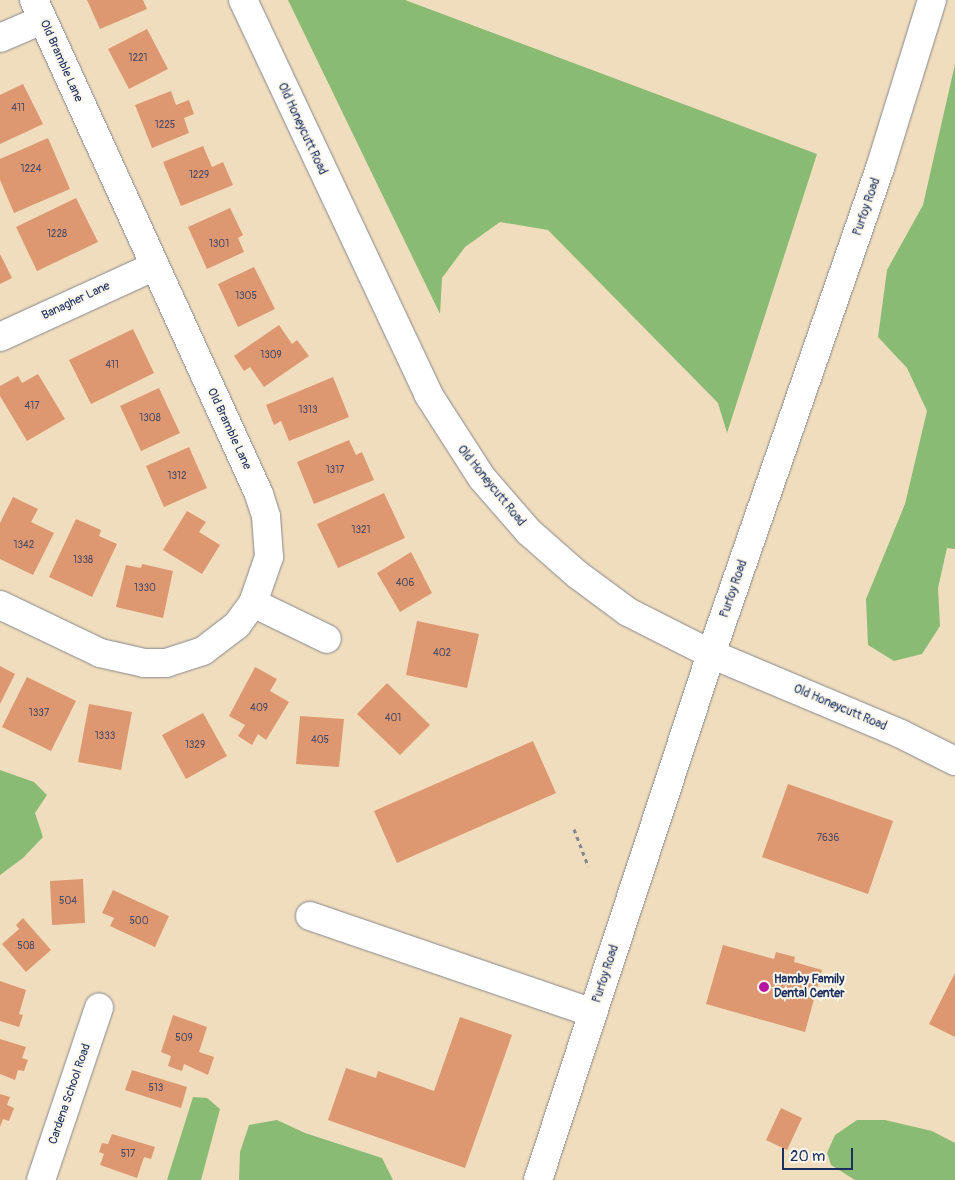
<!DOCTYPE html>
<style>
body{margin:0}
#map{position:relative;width:955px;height:1180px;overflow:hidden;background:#f0ddbd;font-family:Pangolin,sans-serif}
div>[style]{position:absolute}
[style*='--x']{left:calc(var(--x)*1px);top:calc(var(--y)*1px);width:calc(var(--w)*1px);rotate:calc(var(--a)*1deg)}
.forest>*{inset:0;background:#8abb74}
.building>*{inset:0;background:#dd9871}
.path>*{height:3px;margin-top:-1.5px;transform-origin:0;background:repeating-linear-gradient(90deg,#86868e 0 4px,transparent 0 8px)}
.roads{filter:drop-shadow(0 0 1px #86868e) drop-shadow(0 0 1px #86868e)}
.minor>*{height:28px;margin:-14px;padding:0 14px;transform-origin:14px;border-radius:14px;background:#fff}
.dots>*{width:14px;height:14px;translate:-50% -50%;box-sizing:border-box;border:2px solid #fbf7ec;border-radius:50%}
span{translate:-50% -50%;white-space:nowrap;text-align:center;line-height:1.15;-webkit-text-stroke:4px #fbf7ec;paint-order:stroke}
.number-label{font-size:10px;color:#4c4963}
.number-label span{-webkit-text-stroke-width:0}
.street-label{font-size:12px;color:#1b2f5e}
.poi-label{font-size:12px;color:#1b2f5e;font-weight:700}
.left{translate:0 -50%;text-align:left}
.scale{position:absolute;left:782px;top:1148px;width:71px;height:22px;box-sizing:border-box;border:2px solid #1b2f5e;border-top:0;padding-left:6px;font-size:15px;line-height:18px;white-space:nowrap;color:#1b2f5e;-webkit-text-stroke:4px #fbf7ec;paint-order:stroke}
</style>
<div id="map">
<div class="forest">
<div style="clip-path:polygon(288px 0,405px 0,817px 154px,727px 433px,718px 403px,548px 230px,500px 222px,465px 247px,442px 278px,440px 314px)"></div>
<div style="clip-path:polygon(955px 64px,955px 549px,947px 548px,938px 588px,940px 626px,922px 654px,894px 661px,868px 645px,866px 599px,905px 504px,927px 411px,907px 368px,878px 337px,887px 270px,923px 205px)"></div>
<div style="clip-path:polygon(0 770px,34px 782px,47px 795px,35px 813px,43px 837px,23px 858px,0 875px)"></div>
<div style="clip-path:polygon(193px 1097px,207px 1098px,220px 1109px,201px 1180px,167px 1180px)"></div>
<div style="clip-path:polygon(277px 1120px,305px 1133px,382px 1158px,393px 1180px,239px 1180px,240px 1152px,249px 1125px)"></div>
<div style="clip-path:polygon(857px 1120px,885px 1120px,932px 1131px,955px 1143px,955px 1180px,855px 1180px,831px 1165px,827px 1153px,835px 1135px)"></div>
</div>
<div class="building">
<div style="clip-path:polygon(87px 0,143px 0,147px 9px,100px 29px)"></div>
<div style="clip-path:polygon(147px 29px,168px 69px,129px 89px,108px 49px)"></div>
<div style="clip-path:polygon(23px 84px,43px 124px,0 144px,0 95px)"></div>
<div style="clip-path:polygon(171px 91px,176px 105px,189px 100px,194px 114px,184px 118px,189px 133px,152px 148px,135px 105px)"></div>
<div style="clip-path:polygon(48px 138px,70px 189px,14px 213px,0 180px,0 159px)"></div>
<div style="clip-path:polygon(203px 146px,212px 167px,223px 162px,233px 185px,181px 206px,163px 162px)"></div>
<div style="clip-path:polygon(76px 198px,98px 242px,37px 271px,16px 227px)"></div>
<div style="clip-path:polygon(230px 208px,243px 235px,238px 238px,244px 252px,207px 269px,188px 227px)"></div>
<div style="clip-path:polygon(0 254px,12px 278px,0 284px)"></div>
<div style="clip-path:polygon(254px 267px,275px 309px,238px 327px,218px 284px)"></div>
<div style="clip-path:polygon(279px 325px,292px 344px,297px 340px,309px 356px,264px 387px,250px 367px,244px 371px,234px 356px)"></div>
<div style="clip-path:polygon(133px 329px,154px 373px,91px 404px,69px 360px)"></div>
<div style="clip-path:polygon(38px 374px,65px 419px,27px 441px,0 396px,0 386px,18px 376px,22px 383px)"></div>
<div style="clip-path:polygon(333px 377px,349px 417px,289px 441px,281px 421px,274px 425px,266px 405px)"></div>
<div style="clip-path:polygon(159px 388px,180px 433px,141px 451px,120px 406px)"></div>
<div style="clip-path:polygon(349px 440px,356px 455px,362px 452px,374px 480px,314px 504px,297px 462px)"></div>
<div style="clip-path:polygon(189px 447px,207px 488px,164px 507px,146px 466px)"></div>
<div style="clip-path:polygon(384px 493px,405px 538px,338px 568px,317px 524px)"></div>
<div style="clip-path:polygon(13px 497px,38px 509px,31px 522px,54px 533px,33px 575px,0 559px,0 523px)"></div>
<div style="clip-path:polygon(187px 511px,206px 522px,199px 532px,220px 545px,202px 574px,163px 550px)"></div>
<div style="clip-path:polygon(76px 519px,101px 530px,99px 536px,117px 544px,92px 597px,49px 577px)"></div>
<div style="clip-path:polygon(411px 552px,432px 593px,400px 612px,377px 573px)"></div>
<div style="clip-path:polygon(142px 564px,173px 571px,163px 618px,116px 607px,126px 565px,141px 568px)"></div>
<div style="clip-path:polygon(417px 621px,479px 634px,467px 688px,406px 675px)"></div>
<div style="clip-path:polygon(0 666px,15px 674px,0 704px)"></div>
<div style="clip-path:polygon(255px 667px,277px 679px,270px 691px,289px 702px,266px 740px,258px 734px,252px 745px,238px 736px,245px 725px,229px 716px)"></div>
<div style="clip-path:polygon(27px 677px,76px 701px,51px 751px,2px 727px)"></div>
<div style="clip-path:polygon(387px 683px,430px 725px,400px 755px,357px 714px)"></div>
<div style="clip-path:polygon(89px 704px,132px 712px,121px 770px,78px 762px)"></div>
<div style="clip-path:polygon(203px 713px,227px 756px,186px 779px,162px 735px)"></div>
<div style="clip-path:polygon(300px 716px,344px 719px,339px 767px,296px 764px)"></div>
<div style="clip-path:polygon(533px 741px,556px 793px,397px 863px,374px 811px)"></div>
<div style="clip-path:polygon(788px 784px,893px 821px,868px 894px,762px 857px)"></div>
<div style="clip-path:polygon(83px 879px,85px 923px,52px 925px,50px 881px)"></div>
<div style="clip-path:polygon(113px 890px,169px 916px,155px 947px,110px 926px,114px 918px,102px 913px)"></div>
<div style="clip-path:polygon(23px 918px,51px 950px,26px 972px,2px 944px,19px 929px,16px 925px)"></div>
<div style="clip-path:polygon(723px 945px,774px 959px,776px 952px,795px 957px,794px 962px,822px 970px,805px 1032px,706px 1004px)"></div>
<div style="clip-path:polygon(955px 973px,955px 1037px,929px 1024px)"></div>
<div style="clip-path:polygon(0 981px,26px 990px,19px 1014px,23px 1015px,19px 1027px,0 1021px)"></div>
<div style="clip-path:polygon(173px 1015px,207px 1027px,199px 1052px,214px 1057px,208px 1075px,184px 1064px,182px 1071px,168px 1066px,171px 1056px,161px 1052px)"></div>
<div style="clip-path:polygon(460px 1017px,512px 1035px,465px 1168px,328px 1120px,346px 1068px,376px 1078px,378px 1071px,434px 1091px)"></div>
<div style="clip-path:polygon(0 1039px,26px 1047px,22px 1058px,28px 1060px,24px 1071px,18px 1070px,15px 1080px,0 1074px)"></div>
<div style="clip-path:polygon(132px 1070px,187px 1087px,181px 1108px,125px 1090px)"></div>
<div style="clip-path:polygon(0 1094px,10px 1097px,7px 1105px,14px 1108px,9px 1121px,3px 1119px,0 1127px)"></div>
<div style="clip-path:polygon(781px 1108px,802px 1118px,787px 1150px,766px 1140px)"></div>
<div style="clip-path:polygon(112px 1134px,155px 1147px,151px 1159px,144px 1157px,137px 1178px,100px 1165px,104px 1154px,99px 1152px,102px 1143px,108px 1144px)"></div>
</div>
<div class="path">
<div style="--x:574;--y:829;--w:40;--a:69"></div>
</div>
<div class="roads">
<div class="minor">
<div style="--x:243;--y:0;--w:435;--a:64.8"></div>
<div style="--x:428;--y:394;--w:100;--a:57.3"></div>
<div style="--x:482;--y:478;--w:72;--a:49"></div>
<div style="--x:529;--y:532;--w:65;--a:41.3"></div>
<div style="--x:578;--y:575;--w:62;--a:36.5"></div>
<div style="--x:628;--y:612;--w:93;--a:26.8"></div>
<div style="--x:711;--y:654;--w:206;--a:22.8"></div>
<div style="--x:901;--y:734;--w:60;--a:26.6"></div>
<div style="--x:0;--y:38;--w:46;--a:-23.2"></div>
<div style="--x:0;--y:337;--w:168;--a:-24.6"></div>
<div style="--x:253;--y:603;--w:82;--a:25.9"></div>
<div style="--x:0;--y:605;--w:111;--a:25.6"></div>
<div style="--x:100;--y:653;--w:45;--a:12.8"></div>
<div style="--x:144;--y:663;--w:22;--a:0"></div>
<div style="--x:166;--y:663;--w:39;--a:-18"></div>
<div style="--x:203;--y:651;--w:43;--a:-37.4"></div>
<div style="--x:237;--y:625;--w:27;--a:-54"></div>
<div style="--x:253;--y:603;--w:49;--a:-70.8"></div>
<div style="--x:269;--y:557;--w:41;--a:-94.2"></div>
<div style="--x:266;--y:516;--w:23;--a:-108"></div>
<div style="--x:259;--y:494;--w:543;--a:-114.49"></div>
<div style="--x:310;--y:916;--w:299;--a:18.9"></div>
<div style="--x:41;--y:1180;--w:182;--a:-71.4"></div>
<div style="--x:538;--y:1180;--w:554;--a:-71.79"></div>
<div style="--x:711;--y:654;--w:515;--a:-70.83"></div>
<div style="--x:880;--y:168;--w:176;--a:-72.8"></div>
</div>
</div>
<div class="dots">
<div style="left:764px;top:987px;background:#b5179e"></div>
</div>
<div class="number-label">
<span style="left:138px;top:59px">1221</span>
<span style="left:18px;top:109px">411</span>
<span style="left:165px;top:126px">1225</span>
<span style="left:31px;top:170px">1224</span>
<span style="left:199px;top:176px">1229</span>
<span style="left:57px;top:235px">1228</span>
<span style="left:219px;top:245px">1301</span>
<span style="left:246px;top:297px">1305</span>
<span style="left:271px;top:356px">1309</span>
<span style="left:112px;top:366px">411</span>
<span style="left:32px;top:407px">417</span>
<span style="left:308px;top:411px">1313</span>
<span style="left:150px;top:419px">1308</span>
<span style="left:335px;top:471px">1317</span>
<span style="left:177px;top:477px">1312</span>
<span style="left:361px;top:531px">1321</span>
<span style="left:24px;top:546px">1342</span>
<span style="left:83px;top:561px">1338</span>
<span style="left:405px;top:584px">406</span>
<span style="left:145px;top:589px">1330</span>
<span style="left:442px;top:654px">402</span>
<span style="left:259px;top:709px">409</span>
<span style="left:39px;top:714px">1337</span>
<span style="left:393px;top:719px">401</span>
<span style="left:105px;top:737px">1333</span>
<span style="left:320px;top:741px">405</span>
<span style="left:195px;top:746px">1329</span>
<span style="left:828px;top:839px">7636</span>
<span style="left:68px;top:902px">504</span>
<span style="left:139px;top:922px">500</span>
<span style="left:26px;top:947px">508</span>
<span style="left:184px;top:1039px">509</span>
<span style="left:156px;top:1089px">513</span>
<span style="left:128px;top:1155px">517</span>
</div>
<div class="street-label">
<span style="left:61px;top:61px;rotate:66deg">Old Bramble Lane</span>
<span style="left:302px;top:129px;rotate:65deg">Old Honeycutt Road</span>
<span style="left:867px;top:207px;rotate:-71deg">Purfoy Road</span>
<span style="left:76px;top:301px;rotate:-25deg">Banagher Lane</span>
<span style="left:229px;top:429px;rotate:65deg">Old Bramble Lane</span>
<span style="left:491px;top:486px;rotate:51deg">Old Honeycutt Road</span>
<span style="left:734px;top:589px;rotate:-71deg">Purfoy Road</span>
<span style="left:840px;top:708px;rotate:23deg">Old Honeycutt Road</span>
<span style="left:606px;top:974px;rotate:-72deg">Purfoy Road</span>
<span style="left:70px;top:1094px;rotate:-71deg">Cardena School Road</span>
</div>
<div class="poi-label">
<span class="left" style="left:774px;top:987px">Hamby Family<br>Dental Center</span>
</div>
<div class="scale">20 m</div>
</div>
